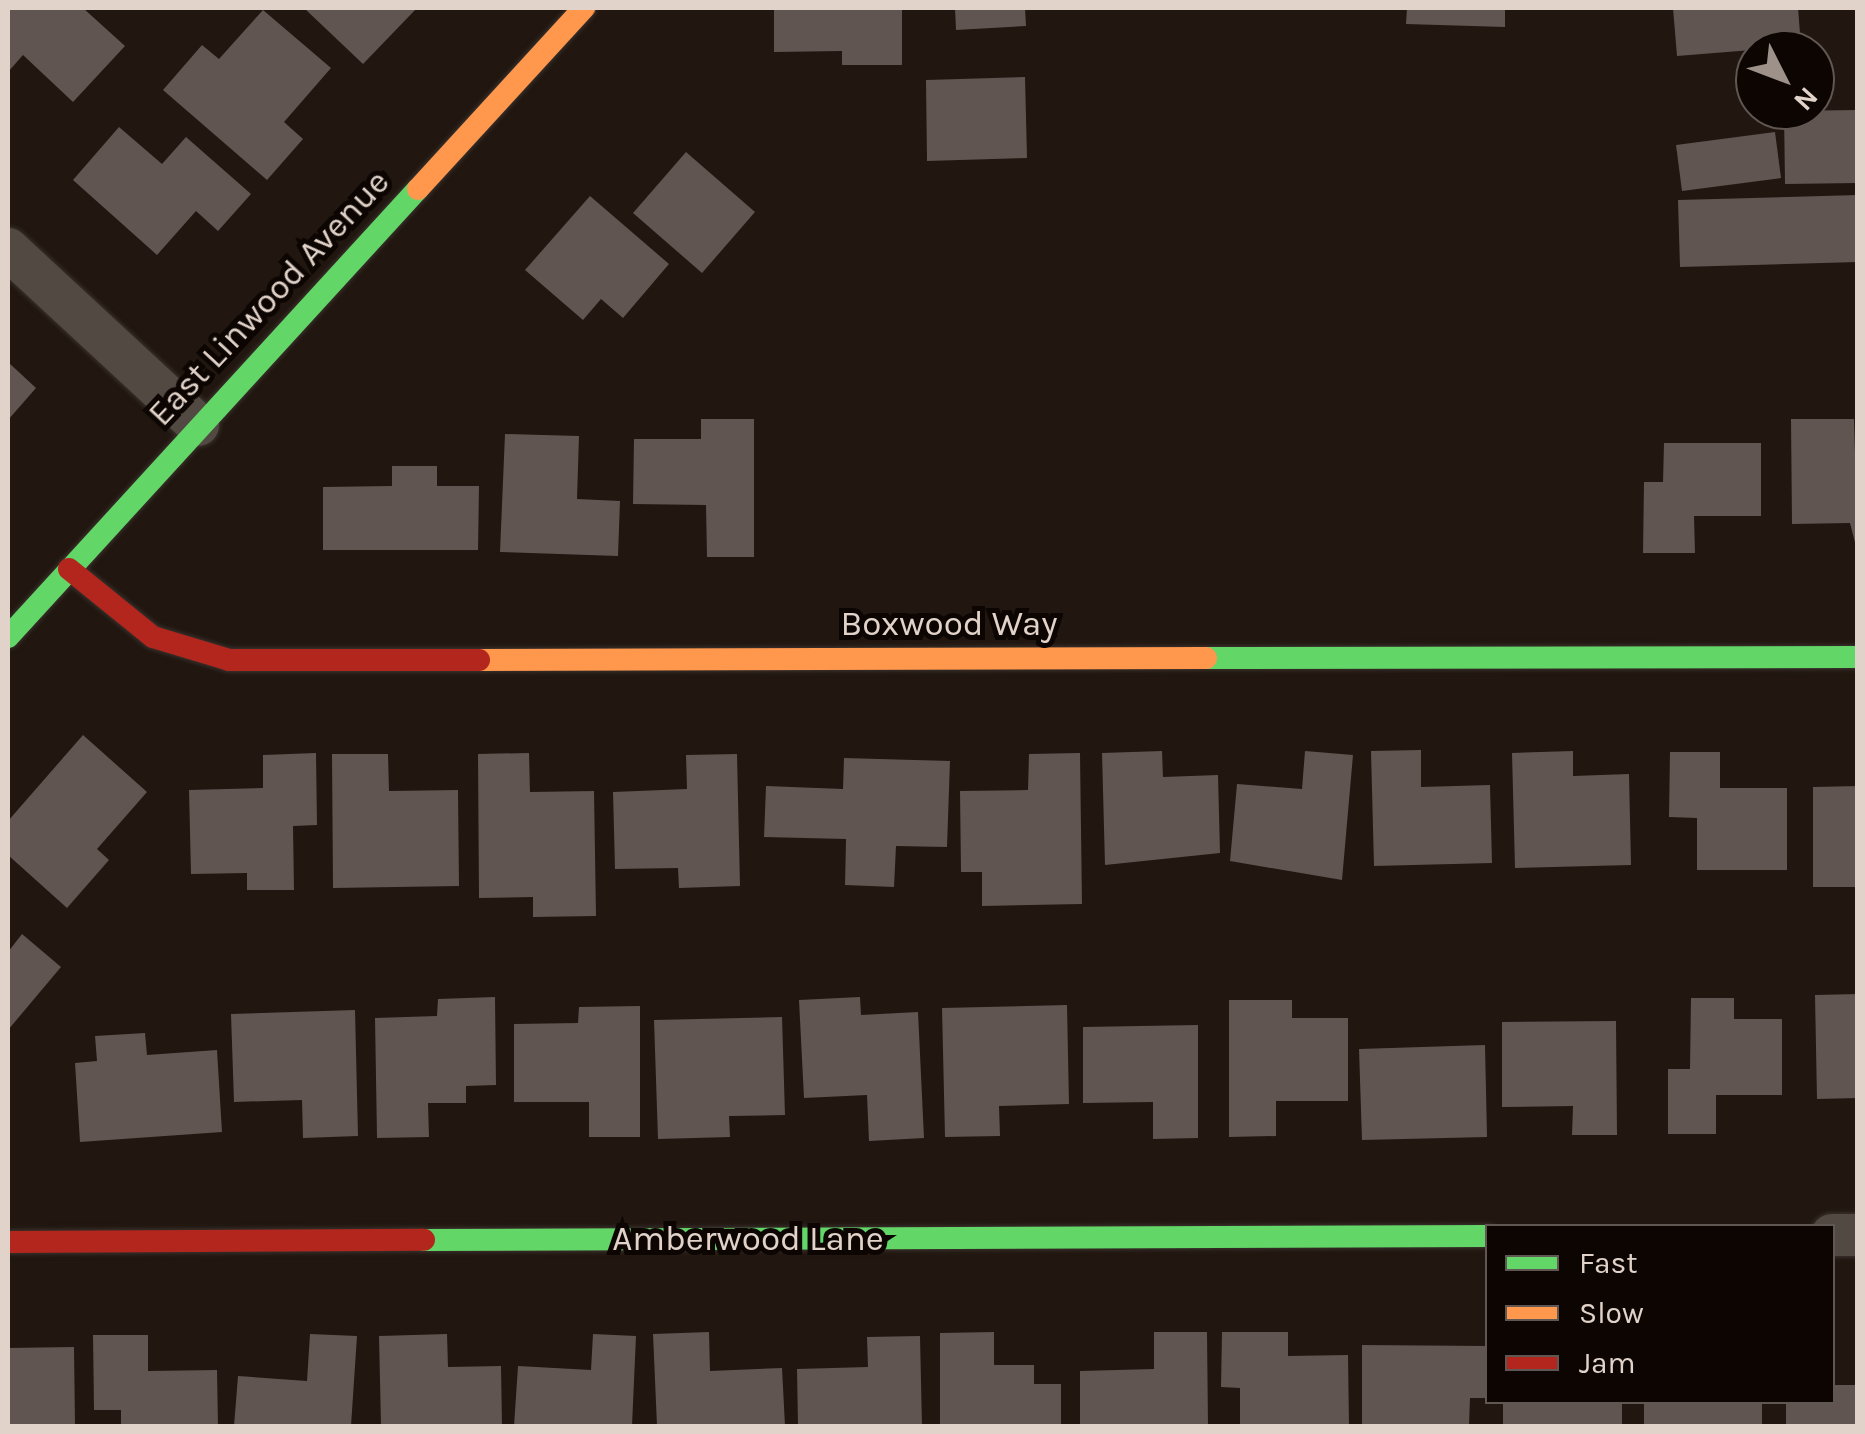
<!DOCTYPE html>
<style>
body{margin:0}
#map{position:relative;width:1865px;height:1434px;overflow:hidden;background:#211710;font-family:Karla,sans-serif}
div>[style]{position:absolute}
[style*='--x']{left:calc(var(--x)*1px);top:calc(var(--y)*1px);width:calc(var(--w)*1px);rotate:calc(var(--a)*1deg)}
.building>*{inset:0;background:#605550}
.roads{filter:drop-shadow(0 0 2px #3a312d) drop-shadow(0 0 2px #3a312d)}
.street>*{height:42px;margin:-21px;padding:0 21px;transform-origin:21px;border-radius:21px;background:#524942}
.fast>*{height:22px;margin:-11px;padding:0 11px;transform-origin:11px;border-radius:11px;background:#63d668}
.slow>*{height:22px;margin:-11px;padding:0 11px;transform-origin:11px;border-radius:11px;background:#ff974d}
.jam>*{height:22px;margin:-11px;padding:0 11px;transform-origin:11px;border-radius:11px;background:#b3261e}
span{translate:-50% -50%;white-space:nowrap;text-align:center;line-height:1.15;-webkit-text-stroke:10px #0c0502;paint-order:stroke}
.street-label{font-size:35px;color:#e1d3ca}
.frame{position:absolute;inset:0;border:10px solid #e1d3ca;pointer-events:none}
.legend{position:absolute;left:1485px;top:1224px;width:350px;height:180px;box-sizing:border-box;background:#0c0502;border:2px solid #615752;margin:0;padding:12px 18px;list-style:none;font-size:30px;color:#e1d3ca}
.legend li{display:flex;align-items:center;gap:20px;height:50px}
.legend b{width:50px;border:2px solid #615752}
.north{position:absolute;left:1735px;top:30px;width:100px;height:100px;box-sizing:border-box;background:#0c0502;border:2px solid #615752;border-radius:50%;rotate:132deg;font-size:28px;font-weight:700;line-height:40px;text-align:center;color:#e1d3ca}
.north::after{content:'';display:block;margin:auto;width:35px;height:45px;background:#9e9189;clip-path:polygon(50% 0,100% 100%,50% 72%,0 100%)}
</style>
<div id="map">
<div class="building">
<div style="clip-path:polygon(8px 8px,83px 8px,125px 46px,73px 102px,23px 55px,8px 72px)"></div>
<div style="clip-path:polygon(304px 8px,417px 8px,363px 64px)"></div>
<div style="clip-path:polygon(774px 8px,902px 8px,902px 65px,842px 65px,842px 51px,774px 52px)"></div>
<div style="clip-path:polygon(955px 8px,1025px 8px,1026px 26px,956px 30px)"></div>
<div style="clip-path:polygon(1407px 8px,1505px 8px,1505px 27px,1406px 24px)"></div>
<div style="clip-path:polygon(1673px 8px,1798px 8px,1801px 46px,1677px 56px)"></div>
<div style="clip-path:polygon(263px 10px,331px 68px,284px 122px,303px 139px,267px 180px,163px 90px,202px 45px,219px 59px)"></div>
<div style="clip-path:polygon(1025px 77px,1027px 158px,927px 161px,926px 80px)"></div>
<div style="clip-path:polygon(1858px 110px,1858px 183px,1785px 184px,1784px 111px)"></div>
<div style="clip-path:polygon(119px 127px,162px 164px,186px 137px,251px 194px,218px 231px,196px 211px,157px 255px,73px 180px)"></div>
<div style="clip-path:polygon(1775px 132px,1781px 178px,1682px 191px,1676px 145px)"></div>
<div style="clip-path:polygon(686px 152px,755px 212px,702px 273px,633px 213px)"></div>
<div style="clip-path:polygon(1858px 195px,1858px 262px,1680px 267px,1678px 200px)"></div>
<div style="clip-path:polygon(590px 196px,669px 264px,623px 318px,601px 299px,583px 320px,525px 270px)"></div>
<div style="clip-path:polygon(8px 362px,36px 388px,8px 420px)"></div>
<div style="clip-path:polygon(701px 419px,754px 419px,754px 557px,707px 557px,706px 505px,633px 504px,634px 439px,701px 439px)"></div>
<div style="clip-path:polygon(1791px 419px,1854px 419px,1858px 554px,1850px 523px,1792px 524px)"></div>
<div style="clip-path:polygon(505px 434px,579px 436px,577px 499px,620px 501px,618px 556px,500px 552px)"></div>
<div style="clip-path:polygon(1664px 443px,1761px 443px,1761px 516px,1694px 516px,1695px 553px,1643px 553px,1644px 482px,1663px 482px)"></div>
<div style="clip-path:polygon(392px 466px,437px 466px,437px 486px,479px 486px,478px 550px,323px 550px,323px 487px,392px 486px)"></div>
<div style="clip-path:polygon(83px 735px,147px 792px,97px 849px,109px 860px,67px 908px,8px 855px,8px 821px)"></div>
<div style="clip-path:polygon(1421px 750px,1421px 787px,1490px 785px,1492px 863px,1374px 866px,1371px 751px)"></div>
<div style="clip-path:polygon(1162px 751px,1163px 777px,1218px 775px,1220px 853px,1105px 865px,1102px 753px)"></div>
<div style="clip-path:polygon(1305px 751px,1353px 755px,1342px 880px,1230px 861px,1237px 784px,1302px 789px)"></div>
<div style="clip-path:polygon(1573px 751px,1573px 776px,1629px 774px,1631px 865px,1515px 868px,1512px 753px)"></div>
<div style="clip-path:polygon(1670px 752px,1720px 752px,1720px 788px,1787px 788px,1787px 870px,1697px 870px,1697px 818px,1669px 817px)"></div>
<div style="clip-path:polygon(316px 753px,317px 825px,293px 826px,294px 890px,247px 890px,247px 873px,191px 874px,189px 790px,263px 788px,263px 755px)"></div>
<div style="clip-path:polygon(529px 753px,530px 792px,594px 791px,596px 916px,533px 917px,533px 897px,479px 898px,478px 754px)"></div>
<div style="clip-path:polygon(1080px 753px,1082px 904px,982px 906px,982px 872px,961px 872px,960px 791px,1028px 790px,1029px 754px)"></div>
<div style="clip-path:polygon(332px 754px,388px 754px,389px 791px,458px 790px,459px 886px,333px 888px)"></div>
<div style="clip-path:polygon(737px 754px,740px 886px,679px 888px,678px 868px,615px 869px,613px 792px,687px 789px,686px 755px)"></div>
<div style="clip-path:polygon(844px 758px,950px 761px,947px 847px,896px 846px,894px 887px,845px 885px,846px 839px,764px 837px,766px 786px,843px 789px)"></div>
<div style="clip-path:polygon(1858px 786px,1858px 887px,1813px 887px,1813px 787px)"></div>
<div style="clip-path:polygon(22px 934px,61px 967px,8px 1030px,8px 952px)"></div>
<div style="clip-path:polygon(1858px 994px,1858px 1098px,1817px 1099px,1815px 995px)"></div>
<div style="clip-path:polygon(495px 997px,496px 1085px,466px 1086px,466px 1103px,428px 1103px,429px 1137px,377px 1138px,375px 1018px,437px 1016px,438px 999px)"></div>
<div style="clip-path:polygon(860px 997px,861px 1015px,918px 1012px,924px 1138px,869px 1141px,867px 1095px,804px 1098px,799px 1000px)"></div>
<div style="clip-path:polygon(1691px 998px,1734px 998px,1734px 1019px,1782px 1019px,1782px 1095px,1716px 1095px,1716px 1134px,1668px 1134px,1668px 1069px,1690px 1069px)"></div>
<div style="clip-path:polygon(1229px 1000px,1292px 1000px,1292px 1018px,1348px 1018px,1348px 1101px,1276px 1101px,1276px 1136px,1229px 1137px)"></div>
<div style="clip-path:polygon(1067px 1005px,1069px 1104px,999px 1106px,1000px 1136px,945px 1137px,942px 1008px)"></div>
<div style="clip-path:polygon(640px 1006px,640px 1137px,589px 1137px,589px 1102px,514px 1102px,514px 1024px,578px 1023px,579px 1007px)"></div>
<div style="clip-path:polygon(355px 1010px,358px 1136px,303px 1138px,302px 1100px,234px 1102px,231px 1014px)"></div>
<div style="clip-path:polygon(782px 1017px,785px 1115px,729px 1116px,730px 1137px,658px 1139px,654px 1020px)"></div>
<div style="clip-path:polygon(1616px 1021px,1617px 1135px,1572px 1135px,1573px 1106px,1502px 1107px,1502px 1022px)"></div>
<div style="clip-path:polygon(1198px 1025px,1198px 1138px,1153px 1139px,1153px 1102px,1083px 1103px,1083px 1027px)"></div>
<div style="clip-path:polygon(145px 1033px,147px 1055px,217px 1050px,222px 1132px,80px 1142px,75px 1063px,97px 1061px,95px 1036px)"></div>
<div style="clip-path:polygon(1485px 1045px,1487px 1137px,1362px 1140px,1359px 1049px)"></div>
<div style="clip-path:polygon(709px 1332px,710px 1371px,782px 1368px,785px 1426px,657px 1426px,653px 1334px)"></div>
<div style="clip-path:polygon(994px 1332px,994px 1365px,1034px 1365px,1034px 1384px,1061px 1384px,1061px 1426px,940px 1426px,940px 1333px)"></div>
<div style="clip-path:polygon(1154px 1332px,1207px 1332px,1208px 1426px,1080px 1426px,1080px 1371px,1154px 1369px)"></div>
<div style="clip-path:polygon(1222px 1332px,1288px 1332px,1288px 1356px,1348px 1355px,1349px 1426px,1240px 1426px,1240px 1388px,1221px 1387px)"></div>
<div style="clip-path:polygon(310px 1334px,357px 1336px,351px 1426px,234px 1426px,238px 1376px,307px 1381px)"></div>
<div style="clip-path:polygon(447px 1334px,448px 1367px,501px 1366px,502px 1426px,381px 1426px,379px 1336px)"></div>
<div style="clip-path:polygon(593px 1334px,636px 1336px,632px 1426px,514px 1426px,518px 1366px,591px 1370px)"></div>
<div style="clip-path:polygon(93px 1335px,148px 1335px,148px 1371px,217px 1370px,218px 1426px,121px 1426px,121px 1410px,94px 1410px)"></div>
<div style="clip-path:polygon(920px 1336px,922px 1426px,798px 1426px,797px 1369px,868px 1367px,867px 1337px)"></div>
<div style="clip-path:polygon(1362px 1345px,1486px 1346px,1486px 1398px,1470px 1398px,1469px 1426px,1362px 1426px)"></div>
<div style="clip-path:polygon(74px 1347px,75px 1426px,8px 1426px,8px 1348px)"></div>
<div style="clip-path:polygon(1832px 1385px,1858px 1385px,1858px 1426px,1786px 1426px,1786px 1402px,1832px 1402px)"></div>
<div style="clip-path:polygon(1503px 1402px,1622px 1402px,1622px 1426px,1503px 1426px)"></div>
<div style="clip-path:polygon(1644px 1402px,1762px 1402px,1762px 1426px,1644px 1426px)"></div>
</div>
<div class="roads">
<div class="street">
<div style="--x:8;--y:249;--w:259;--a:42.8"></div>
<div style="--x:1832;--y:1235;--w:26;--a:0"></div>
</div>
<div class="fast">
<div style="--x:8;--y:637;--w:607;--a:-47.54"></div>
<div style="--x:1206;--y:658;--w:652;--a:-0.09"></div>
<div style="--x:424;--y:1240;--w:1064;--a:-0.22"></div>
</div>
<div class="slow">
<div style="--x:418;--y:189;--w:246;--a:-47.5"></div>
<div style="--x:479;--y:660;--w:727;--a:-0.16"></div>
</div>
<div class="jam">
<div style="--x:69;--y:569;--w:108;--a:39"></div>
<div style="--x:153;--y:637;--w:79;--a:16.8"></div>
<div style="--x:229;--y:660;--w:250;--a:0"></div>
<div style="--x:8;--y:1242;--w:416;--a:-0.3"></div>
</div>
</div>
<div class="street-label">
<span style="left:269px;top:298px;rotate:-47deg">East Linwood Avenue</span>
<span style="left:949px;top:624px">Boxwood Way</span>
<span style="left:748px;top:1239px">Amberwood Lane</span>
</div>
<div class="frame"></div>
<ul class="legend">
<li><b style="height:12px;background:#63d668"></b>Fast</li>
<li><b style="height:12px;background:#ff974d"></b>Slow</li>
<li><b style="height:12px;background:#b3261e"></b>Jam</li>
</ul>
<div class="north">N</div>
</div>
